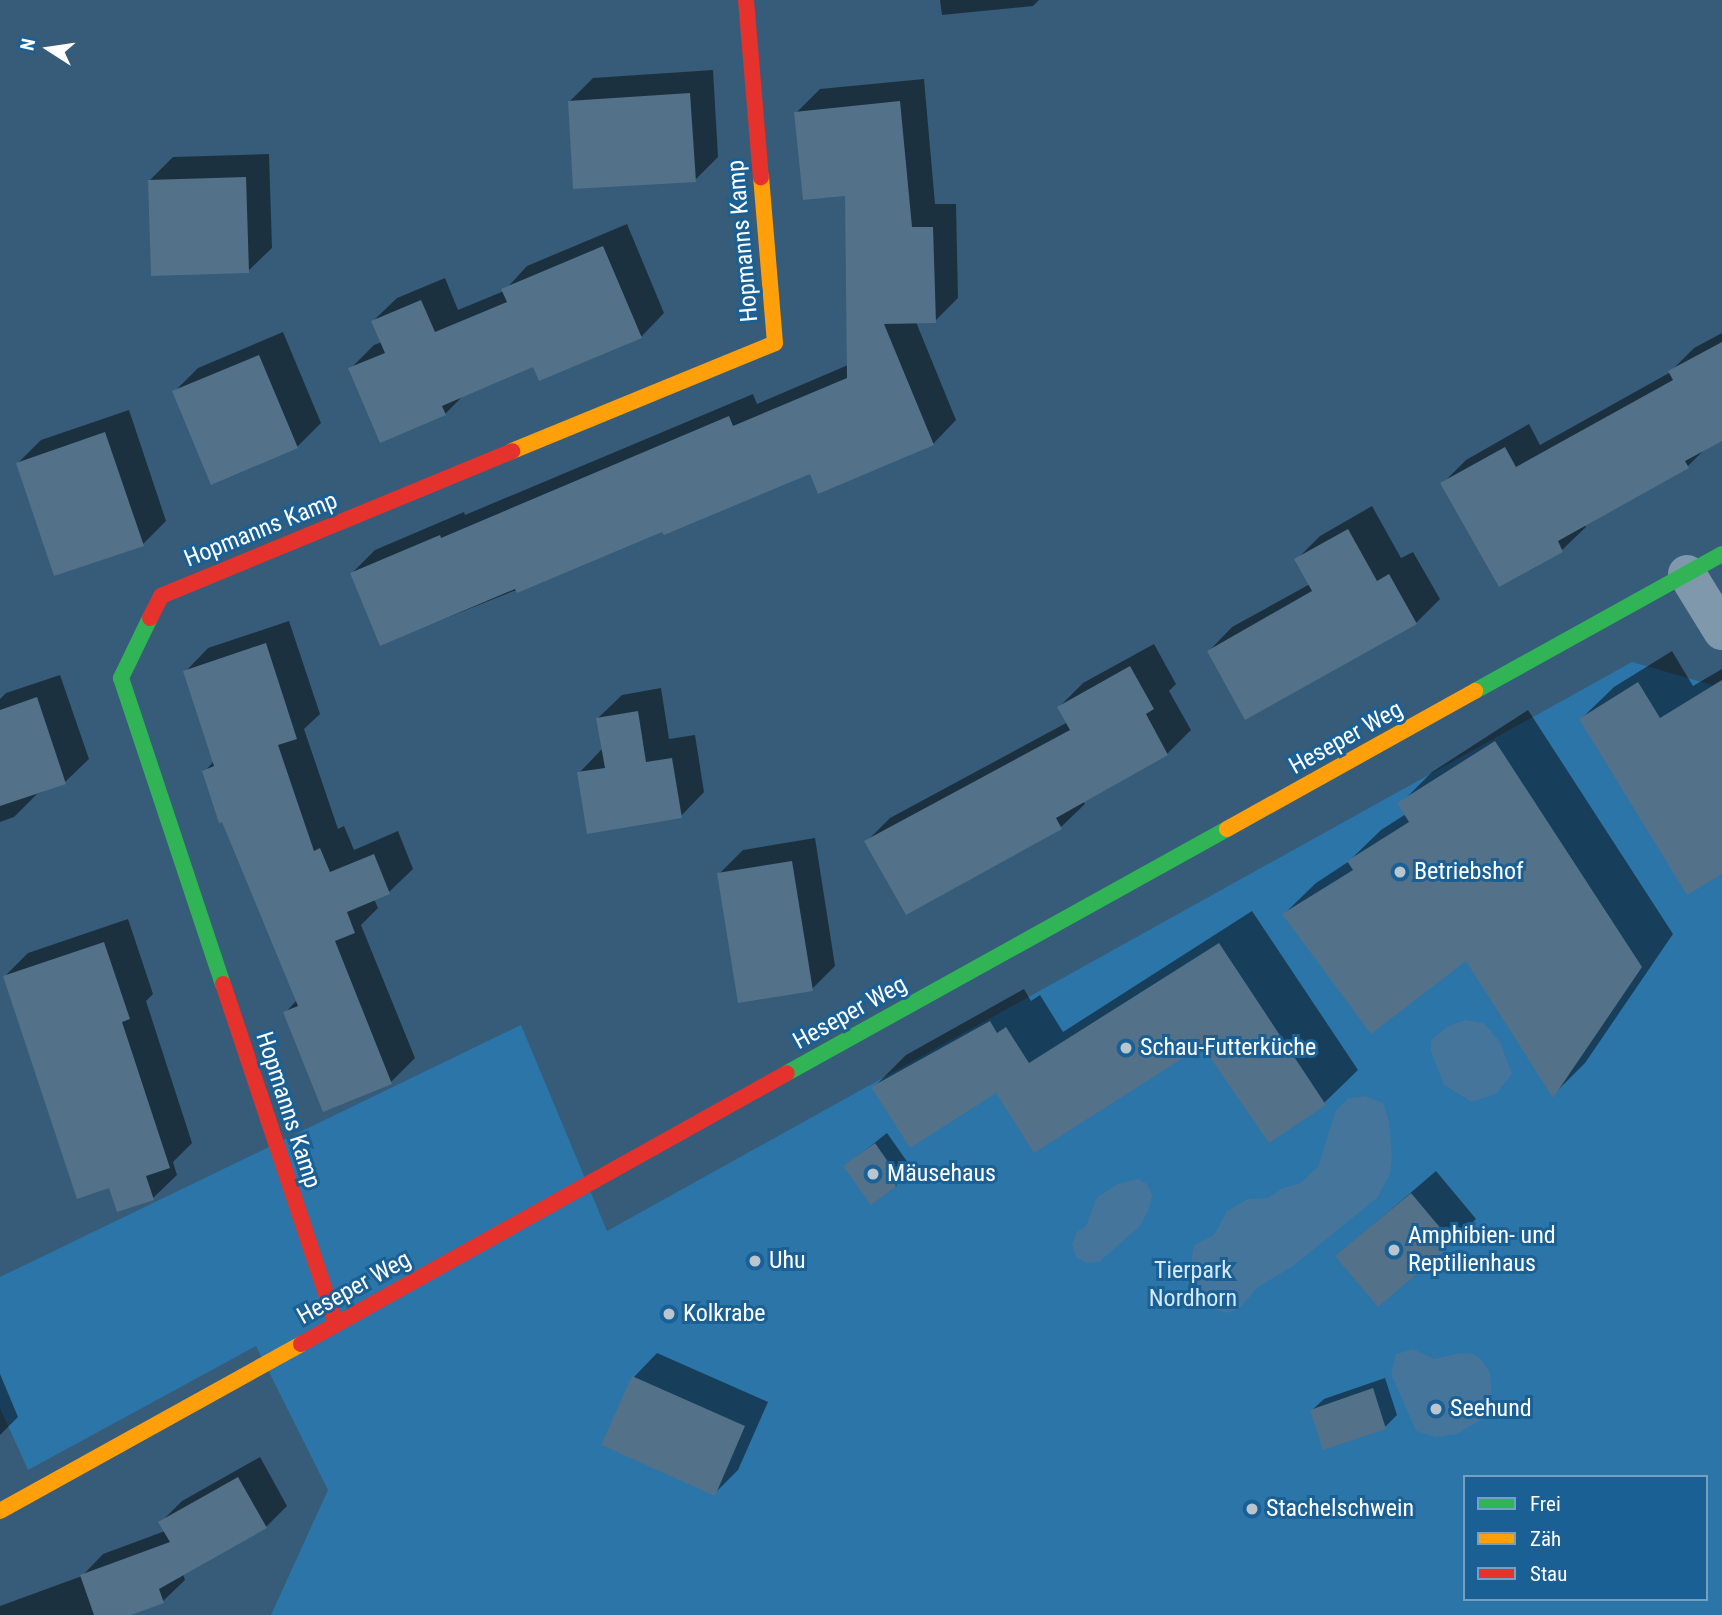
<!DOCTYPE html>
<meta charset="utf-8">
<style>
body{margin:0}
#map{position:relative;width:1722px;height:1615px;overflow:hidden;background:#365c79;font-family:"Roboto Condensed",sans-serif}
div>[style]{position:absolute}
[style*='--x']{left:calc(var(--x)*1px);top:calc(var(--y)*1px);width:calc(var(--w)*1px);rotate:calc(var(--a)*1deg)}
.green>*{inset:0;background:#2b75a9}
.water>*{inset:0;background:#45759a}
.shadow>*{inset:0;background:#0007}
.building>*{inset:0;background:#537188}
.street>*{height:38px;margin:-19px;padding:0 19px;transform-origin:19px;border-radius:19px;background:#7f98ab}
.fast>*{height:16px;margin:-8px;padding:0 8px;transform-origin:8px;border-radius:8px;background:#30b455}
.slow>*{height:16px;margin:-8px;padding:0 8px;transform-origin:8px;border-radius:8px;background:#ff9f0a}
.jam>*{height:16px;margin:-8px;padding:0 8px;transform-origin:8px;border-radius:8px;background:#e5322d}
.dots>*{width:19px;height:19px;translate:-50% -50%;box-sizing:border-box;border:4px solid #1a6095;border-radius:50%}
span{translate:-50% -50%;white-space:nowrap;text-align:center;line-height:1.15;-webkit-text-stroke:6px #1a6095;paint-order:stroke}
.street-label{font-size:24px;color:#fff}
.poi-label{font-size:24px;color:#fff}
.left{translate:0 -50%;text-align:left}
.park-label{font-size:24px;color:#d2eafb}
.legend{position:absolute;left:1463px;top:1475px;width:245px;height:126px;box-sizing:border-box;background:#1a6095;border:2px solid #76a0bf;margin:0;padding:9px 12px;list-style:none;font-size:21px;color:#fff}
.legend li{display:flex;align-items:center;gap:14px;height:35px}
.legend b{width:35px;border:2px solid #76a0bf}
.north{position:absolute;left:14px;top:14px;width:70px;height:70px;-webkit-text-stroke:5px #1a6095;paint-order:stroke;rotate:282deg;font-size:19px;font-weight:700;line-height:28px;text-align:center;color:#fff}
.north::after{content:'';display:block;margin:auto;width:24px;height:32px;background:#fff;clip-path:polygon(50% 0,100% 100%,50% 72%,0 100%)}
</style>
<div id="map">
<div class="green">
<div style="clip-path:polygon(evenodd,1632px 662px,1722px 688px,1722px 1615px,271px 1615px,328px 1490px,256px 1346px,28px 1470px,0 1408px,0 1277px,521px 1025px,607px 1231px,1632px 662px,1465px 1477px,1706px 1477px,1706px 1599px,1465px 1599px,1465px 1477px)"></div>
</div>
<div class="water">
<div style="clip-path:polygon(1465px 1020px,1484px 1023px,1500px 1042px,1512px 1074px,1496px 1094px,1472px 1102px,1444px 1085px,1431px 1052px,1431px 1040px,1447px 1027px)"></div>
<div style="clip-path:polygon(1365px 1096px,1383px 1103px,1389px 1121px,1392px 1157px,1390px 1174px,1377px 1198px,1293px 1266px,1257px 1288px,1239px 1309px,1227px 1313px,1216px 1310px,1199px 1290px,1191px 1264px,1194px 1245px,1214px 1235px,1227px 1211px,1248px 1199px,1268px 1198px,1283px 1188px,1299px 1184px,1318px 1167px,1336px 1110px,1349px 1098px)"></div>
<div style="clip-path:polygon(1138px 1179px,1147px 1184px,1152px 1195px,1149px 1209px,1140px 1226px,1099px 1262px,1086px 1263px,1076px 1257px,1072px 1244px,1077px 1232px,1086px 1226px,1097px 1197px,1118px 1184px)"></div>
<div style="clip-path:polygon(1413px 1349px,1434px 1359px,1460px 1353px,1473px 1354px,1481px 1359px,1490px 1373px,1492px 1398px,1487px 1416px,1457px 1434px,1436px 1437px,1416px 1431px,1391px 1374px,1396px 1354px)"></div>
</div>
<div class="shadow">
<div style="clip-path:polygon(940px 0,1039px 0,1033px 6px,942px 15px)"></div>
<div style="clip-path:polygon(713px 70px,718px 157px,695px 180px,569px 102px,593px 78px)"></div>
<div style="clip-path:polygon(924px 79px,935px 204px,956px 204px,958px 298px,935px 321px,916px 322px,956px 420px,933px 444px,811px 472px,381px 644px,352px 573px,375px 550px,464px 512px,465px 515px,753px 394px,757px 404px,848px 365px,846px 194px,796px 113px,820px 89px)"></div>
<div style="clip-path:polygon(269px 154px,272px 248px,248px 271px,150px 180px,173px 157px)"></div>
<div style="clip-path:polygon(627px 224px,664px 313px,641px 337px,534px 365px,464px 395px,445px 414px,350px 369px,374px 345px,382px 342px,373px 321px,397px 298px,445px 278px,458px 310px,504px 291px,527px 266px)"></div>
<div style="clip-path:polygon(283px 332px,321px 423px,297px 447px,174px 392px,198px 368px)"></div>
<div style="clip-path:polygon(1722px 333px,1722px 439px,1708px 446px,1688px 466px,1584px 524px,1586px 527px,1562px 550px,1499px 585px,1443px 483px,1466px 460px,1529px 424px,1540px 445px,1669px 373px,1694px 348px)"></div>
<div style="clip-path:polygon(129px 410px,166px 521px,143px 544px,18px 463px,41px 440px)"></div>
<div style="clip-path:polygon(1372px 506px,1401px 558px,1413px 552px,1440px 599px,1416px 623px,1209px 651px,1232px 627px,1310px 584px,1297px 559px,1320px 536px)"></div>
<div style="clip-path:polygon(289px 621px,320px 714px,304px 729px,338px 829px,344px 826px,354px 850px,398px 831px,413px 869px,389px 892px,374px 899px,378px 908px,361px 925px,415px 1058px,391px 1082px,324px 1109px,285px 1013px,297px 1000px,204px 772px,214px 761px,185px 672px,208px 648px)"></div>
<div style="clip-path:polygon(1154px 644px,1176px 684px,1169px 691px,1191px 730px,1167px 754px,1083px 801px,1085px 804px,1061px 827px,906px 913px,866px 842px,890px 818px,1068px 722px,1059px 707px,1083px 683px)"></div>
<div style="clip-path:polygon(1672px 651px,1693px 686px,1722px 669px,1722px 872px,1581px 719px,1614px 687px)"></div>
<div style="clip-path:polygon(60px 675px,89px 759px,65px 782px,37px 794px,14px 817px,0 822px,0 699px,6px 693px)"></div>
<div style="clip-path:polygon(661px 688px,669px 739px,695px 735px,704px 792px,681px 816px,579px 773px,603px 748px,598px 718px,622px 695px)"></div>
<div style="clip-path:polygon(1528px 710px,1673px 934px,1585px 1063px,1553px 1095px,1467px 958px,1284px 914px,1316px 883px,1348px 862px,1381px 830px,1406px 814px,1400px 804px,1432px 772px)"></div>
<div style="clip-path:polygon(815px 838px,835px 966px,812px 989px,719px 874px,743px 850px)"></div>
<div style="clip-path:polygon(1252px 911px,1358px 1070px,1324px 1103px,1203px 1043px,996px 1090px,873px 1088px,906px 1055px,1024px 989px,1031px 1001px,1040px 995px,1063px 1032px)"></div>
<div style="clip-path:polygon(128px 919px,153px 994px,146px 1001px,192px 1143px,173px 1162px,177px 1175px,153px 1198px,110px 1186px,5px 976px,28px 953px)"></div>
<div style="clip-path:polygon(887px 1133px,913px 1170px,901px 1181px,845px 1166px)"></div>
<div style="clip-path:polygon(1436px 1171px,1476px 1219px,1452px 1242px,1337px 1256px)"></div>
<div style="clip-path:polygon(657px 1353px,768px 1402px,738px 1470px,714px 1494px,603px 1444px,634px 1377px)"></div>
<div style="clip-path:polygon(0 1374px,18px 1417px,0 1435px)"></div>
<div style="clip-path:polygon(1385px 1378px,1397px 1415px,1385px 1427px,1324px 1448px,1312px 1410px,1324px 1399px)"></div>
<div style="clip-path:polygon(260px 1457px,287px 1506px,266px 1527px,183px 1574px,185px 1580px,163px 1601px,126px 1615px,0 1615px,0 1606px,82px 1576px,103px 1554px,165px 1531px,160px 1523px,182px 1501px)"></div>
</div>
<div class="building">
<div style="clip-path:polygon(690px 93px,696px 182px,573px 189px,568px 101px)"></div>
<div style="clip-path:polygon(900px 101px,912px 227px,933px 227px,936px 323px,884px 324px,934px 445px,818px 494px,810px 474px,664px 535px,662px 532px,517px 593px,515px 589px,380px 646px,350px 573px,440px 535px,441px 538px,729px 416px,733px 426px,847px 378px,845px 196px,803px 200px,794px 112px)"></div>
<div style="clip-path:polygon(246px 177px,249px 273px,151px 276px,148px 180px)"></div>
<div style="clip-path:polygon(603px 246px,642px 338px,539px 381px,533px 367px,442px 406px,446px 415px,380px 443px,348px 368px,385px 353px,371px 321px,421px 300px,435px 332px,507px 302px,501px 289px)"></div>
<div style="clip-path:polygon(1722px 342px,1722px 441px,1685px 461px,1689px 468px,1558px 541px,1563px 552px,1499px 587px,1440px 483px,1505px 447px,1516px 467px,1673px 380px,1668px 371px)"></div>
<div style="clip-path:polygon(259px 355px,298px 448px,211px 485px,172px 391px)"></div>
<div style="clip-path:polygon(105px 432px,144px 546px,54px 576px,16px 463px)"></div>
<div style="clip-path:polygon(1348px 529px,1377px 581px,1389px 574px,1417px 624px,1245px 720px,1207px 651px,1312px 591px,1294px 559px)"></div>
<div style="clip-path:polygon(266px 643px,297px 739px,278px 745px,314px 851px,320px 848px,330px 872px,374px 854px,390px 894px,347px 912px,355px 933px,335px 941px,392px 1084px,323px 1112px,283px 1012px,298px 1006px,222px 822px,219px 823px,202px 771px,214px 766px,183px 671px)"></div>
<div style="clip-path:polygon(1130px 666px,1154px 709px,1146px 714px,1168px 755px,1056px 818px,1062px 829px,906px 915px,864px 841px,1070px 730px,1057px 707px)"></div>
<div style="clip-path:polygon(1722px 680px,1722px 874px,1687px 895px,1579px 719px,1638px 682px,1660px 718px)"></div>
<div style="clip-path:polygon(37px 697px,66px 784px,0 806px,0 710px)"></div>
<div style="clip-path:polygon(638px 711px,646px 762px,672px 758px,682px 818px,587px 834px,577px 772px,605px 768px,596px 718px)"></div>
<div style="clip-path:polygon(1495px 741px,1642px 967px,1553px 1098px,1466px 961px,1371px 1034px,1282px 914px,1353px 870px,1347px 861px,1409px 822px,1397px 803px)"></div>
<div style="clip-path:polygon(792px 861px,813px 991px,738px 1003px,717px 873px)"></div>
<div style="clip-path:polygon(104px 942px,130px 1019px,122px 1022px,170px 1168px,146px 1176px,154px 1200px,117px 1212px,109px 1188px,77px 1199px,3px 976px)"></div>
<div style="clip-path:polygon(1219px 943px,1326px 1105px,1269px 1143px,1202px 1046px,1034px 1153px,996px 1093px,910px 1148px,871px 1087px,990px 1021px,997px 1033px,1006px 1027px,1029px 1063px)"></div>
<div style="clip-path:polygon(875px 1143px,902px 1182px,871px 1205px,843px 1166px)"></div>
<div style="clip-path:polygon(1411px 1193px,1453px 1243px,1378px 1307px,1335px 1256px)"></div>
<div style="clip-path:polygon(632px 1376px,745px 1426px,715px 1496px,601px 1445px)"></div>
<div style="clip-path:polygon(1373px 1388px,1386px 1429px,1323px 1450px,1310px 1410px)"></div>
<div style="clip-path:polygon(238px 1477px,267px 1528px,159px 1589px,164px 1603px,131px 1615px,94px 1615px,80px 1575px,170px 1542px,158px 1522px)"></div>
</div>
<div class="street">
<div style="--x:1687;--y:574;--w:67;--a:58.4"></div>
</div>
<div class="fast">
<div style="--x:150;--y:618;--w:67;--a:115.8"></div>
<div style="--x:121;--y:678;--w:323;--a:71.6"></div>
<div style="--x:1475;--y:691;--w:282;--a:-29"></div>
<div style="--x:787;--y:1073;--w:503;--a:-29.01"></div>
</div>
<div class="slow">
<div style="--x:512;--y:451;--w:284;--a:-22.3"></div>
<div style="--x:775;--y:343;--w:167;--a:-94.8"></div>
<div style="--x:1227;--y:829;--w:284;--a:-29.1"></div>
<div style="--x:0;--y:1511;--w:344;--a:-29"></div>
</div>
<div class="jam">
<div style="--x:746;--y:0;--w:178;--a:85.2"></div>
<div style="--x:150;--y:618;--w:25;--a:-63"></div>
<div style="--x:161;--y:596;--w:380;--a:-22.4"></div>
<div style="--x:223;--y:984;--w:358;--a:71.6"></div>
<div style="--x:301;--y:1344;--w:556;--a:-29.14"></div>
</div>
<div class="dots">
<div style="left:1400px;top:872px;background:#b9c6d0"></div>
<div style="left:1126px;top:1048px;background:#b9c6d0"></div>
<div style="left:873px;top:1174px;background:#b9c6d0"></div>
<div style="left:1394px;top:1250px;background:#b9c6d0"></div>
<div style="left:755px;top:1261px;background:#b9c6d0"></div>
<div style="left:669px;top:1314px;background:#b9c6d0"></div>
<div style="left:1436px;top:1409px;background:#b9c6d0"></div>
<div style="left:1252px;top:1509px;background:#b9c6d0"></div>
</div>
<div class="street-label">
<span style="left:743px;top:241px;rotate:-95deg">Hopmanns Kamp</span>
<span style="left:261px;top:530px;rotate:-22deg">Hopmanns Kamp</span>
<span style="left:1346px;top:738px;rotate:-29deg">Heseper Weg</span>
<span style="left:850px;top:1013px;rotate:-29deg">Heseper Weg</span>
<span style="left:288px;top:1110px;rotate:72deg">Hopmanns Kamp</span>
<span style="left:354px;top:1288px;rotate:-29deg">Heseper Weg</span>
</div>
<div class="poi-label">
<span class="left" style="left:1414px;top:872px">Betriebshof</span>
<span class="left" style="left:1140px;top:1048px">Schau-Futterküche</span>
<span class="left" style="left:887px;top:1174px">Mäusehaus</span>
<span class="left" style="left:1408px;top:1250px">Amphibien- und<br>Reptilienhaus</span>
<span class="left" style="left:769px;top:1261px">Uhu</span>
<span class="left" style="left:683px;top:1314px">Kolkrabe</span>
<span class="left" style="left:1450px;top:1409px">Seehund</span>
<span class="left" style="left:1266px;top:1509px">Stachelschwein</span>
</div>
<div class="park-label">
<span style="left:1193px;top:1285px">Tierpark<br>Nordhorn</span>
</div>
<ul class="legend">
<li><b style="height:9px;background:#30b455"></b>Frei</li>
<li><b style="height:9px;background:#ff9f0a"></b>Zäh</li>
<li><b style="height:9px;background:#e5322d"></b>Stau</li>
</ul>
<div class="north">N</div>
</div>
